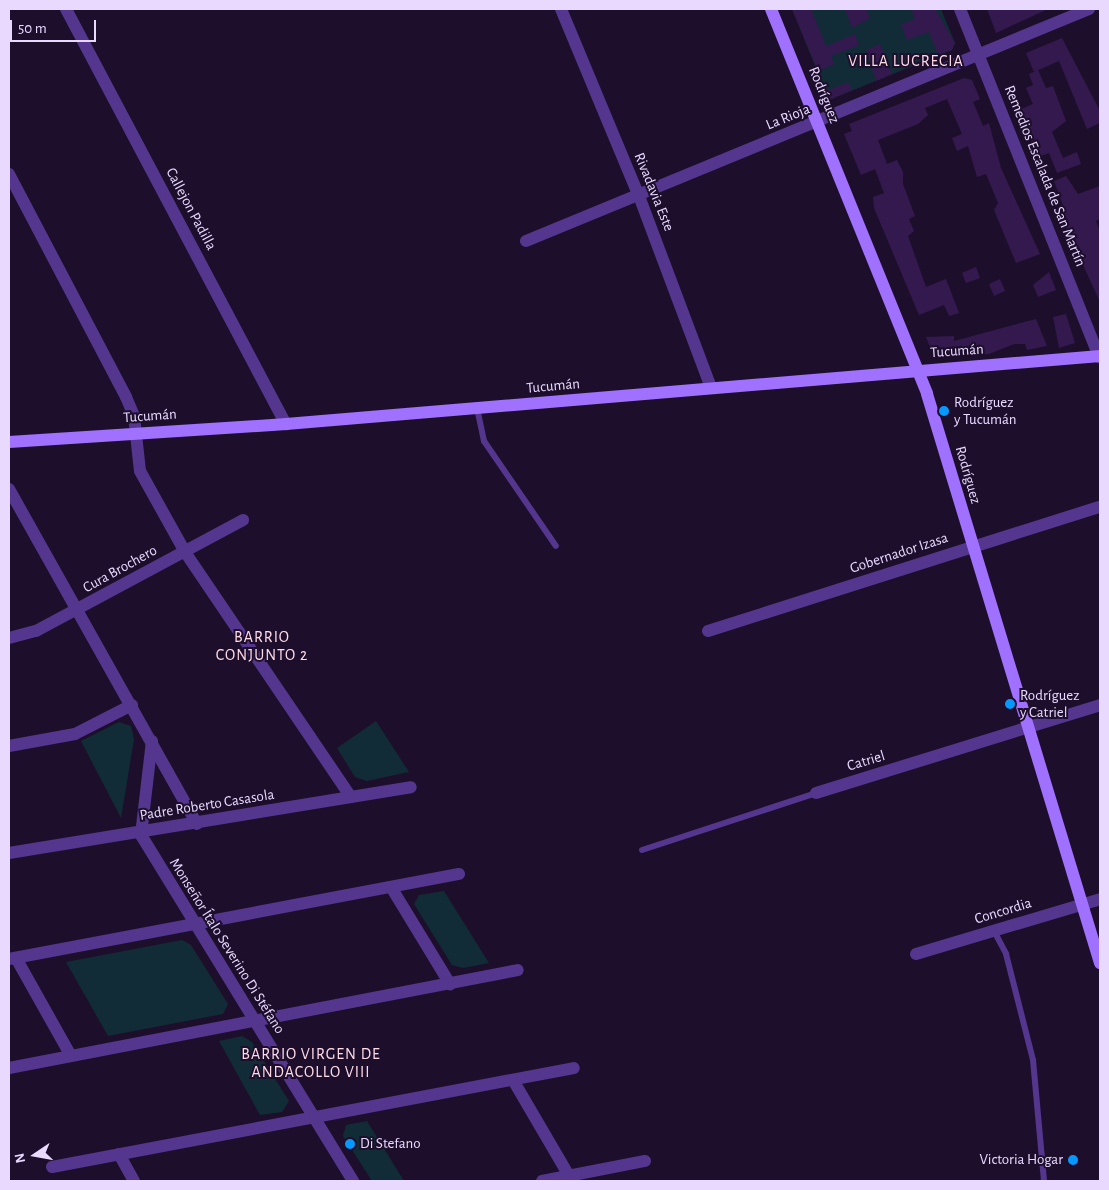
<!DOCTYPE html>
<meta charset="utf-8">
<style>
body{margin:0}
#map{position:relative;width:1109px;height:1190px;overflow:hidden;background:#1d0f2c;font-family:"Alegreya Sans",sans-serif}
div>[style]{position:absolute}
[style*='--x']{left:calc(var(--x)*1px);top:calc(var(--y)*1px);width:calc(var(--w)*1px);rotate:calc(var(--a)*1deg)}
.green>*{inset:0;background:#112c36}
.building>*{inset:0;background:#34194e}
.lane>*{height:6px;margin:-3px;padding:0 3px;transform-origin:3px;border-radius:3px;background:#55368e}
.street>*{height:12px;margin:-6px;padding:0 6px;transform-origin:6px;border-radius:6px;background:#55368e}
.secondary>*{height:12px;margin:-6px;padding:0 6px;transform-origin:6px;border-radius:6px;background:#a070ff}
.dots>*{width:14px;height:14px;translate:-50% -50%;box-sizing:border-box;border:2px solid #1d0f2c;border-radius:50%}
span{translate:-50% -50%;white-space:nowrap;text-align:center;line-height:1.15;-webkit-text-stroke:4px #1d0f2c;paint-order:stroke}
.street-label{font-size:15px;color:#e9d9ff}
.poi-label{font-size:15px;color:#e9d9ff}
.left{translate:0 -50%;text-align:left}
.right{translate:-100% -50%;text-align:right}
.neighbourhood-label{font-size:16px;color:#ffdbe7;letter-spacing:1px}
.frame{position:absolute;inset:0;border:10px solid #e9d9ff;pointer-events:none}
.north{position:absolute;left:10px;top:1130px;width:50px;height:50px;-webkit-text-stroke:4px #1d0f2c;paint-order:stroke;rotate:258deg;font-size:14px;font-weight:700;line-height:20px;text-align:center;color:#e9d9ff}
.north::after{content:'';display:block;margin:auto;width:18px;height:22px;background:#e9d9ff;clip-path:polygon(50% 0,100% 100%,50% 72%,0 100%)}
.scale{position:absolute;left:10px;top:20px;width:86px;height:22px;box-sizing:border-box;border:2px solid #e9d9ff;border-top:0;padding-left:6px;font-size:15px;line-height:18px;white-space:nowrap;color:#e9d9ff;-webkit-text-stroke:4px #1d0f2c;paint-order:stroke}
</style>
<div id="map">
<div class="green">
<div style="clip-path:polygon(792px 9px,941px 9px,955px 43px,952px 50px,829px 100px)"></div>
<div style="clip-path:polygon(376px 721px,409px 772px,367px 781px,355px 777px,337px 748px)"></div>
<div style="clip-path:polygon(119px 722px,131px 726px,134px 739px,121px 818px,81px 741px)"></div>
<div style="clip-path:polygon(444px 891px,489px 963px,463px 968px,452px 965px,414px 904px,419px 895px)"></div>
<div style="clip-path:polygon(182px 940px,191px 945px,228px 1004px,223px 1014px,108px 1036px,66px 962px)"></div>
<div style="clip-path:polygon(242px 1036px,252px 1042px,289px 1101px,282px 1112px,260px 1115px,219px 1041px)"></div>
<div style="clip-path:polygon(367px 1121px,404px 1181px,372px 1181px,343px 1136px,346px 1125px)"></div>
</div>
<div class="building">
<div style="clip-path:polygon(792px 9px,811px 9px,826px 46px,855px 34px,859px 45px,831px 56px,834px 64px,818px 71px)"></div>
<div style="clip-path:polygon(845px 9px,866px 9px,870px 18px,852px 28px)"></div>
<div style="clip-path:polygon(918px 9px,935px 9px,955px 43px,952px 50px,938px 55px,929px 32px,907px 40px,901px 24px,915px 19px,911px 11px)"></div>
<div style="clip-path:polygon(987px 9px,1048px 9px,996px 33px)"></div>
<div style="clip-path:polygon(1062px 38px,1100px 111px,1100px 123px,1087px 129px,1059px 61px,1034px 72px,1026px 53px)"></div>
<div style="clip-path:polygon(880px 44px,892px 74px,876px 81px,866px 50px)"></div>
<div style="clip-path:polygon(1038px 70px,1046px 88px,1053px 86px,1066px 121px,1052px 132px,1063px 158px,1077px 152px,1081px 164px,1057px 173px,1049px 153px,1038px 157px,1019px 110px,1033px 104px,1026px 88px,1033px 85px,1029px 74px)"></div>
<div style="clip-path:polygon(964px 78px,972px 80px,980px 99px,973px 102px,983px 126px,989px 123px,1001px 168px,1040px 254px,1016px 263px,994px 210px,998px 203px,986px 174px,977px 177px,968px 146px,957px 151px,952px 138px,962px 134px,947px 99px,925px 108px,928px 115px,918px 124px,878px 140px,887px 164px,897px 160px,903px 172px,903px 184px,915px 216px,909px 219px,914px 231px,908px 236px,926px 287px,946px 279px,959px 313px,949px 316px,944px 305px,919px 315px,874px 208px,873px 197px,884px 193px,875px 169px,861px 175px,844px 134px,852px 131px,849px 124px)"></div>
<div style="clip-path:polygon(848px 82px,852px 90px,829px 100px,826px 91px)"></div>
<div style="clip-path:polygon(1066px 176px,1078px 194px,1100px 186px,1100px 219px,1096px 221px,1100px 232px,1100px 302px,1058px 210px,1064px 208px,1054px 181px)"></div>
<div style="clip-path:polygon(976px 267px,980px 278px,966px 283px,962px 273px)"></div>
<div style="clip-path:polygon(1049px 272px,1056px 290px,1038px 297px,1033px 285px)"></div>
<div style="clip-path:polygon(1000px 279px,1005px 291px,994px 296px,989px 284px)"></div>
<div style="clip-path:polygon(1066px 314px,1075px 343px,1059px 348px,1053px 317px)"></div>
<div style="clip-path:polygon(1036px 319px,1047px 346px,1027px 350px,1025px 344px,1014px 344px,989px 354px,941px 358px,932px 352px,926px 337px,954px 336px,954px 341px)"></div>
</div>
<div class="lane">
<div style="--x:477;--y:408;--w:34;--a:78"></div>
<div style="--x:484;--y:441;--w:127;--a:55.6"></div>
<div style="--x:642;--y:850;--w:183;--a:-18.1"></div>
<div style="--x:994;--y:931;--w:26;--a:62"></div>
<div style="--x:1006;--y:954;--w:109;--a:75.7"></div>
<div style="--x:1033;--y:1060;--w:121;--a:84.8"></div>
</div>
<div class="street">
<div style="--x:66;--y:9;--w:470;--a:62.1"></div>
<div style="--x:561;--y:9;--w:203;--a:67.4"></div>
<div style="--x:639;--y:196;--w:205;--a:69.4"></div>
<div style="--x:960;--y:9;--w:375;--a:68.2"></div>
<div style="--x:9;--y:174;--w:252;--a:62.3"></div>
<div style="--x:126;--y:397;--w:21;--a:67"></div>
<div style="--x:134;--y:416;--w:55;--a:83.8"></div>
<div style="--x:140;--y:471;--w:93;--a:60.9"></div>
<div style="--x:185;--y:552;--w:296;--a:55.9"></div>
<div style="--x:526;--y:241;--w:609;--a:-22.4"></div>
<div style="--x:9;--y:489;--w:384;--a:60.7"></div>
<div style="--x:708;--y:631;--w:411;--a:-17.6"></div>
<div style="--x:9;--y:638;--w:28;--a:-15"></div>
<div style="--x:36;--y:631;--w:235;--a:-28.2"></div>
<div style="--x:152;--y:741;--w:95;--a:96.7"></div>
<div style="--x:141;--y:835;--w:406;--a:58.5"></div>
<div style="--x:9;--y:746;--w:67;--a:-10.3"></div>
<div style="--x:75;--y:734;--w:64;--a:-27"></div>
<div style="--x:816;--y:793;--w:297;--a:-17.2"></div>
<div style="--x:9;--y:853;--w:407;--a:-9.3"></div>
<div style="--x:391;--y:887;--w:114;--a:58.7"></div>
<div style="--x:916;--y:954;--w:192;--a:-16.6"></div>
<div style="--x:16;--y:958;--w:112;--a:60.7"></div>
<div style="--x:9;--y:959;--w:458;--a:-10.7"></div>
<div style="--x:9;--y:1068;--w:518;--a:-10.9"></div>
<div style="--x:513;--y:1080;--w:111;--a:59.7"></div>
<div style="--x:119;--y:1154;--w:31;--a:61"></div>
<div style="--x:52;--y:1167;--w:531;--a:-10.74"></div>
<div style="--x:542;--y:1181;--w:105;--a:-11"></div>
</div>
<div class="secondary">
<div style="--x:771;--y:9;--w:415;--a:67.9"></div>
<div style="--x:927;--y:394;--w:595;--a:73.09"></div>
<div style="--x:9;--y:442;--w:278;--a:-3.7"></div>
<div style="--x:286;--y:424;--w:817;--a:-4.78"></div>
</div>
<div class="dots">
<div style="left:944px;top:411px;background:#0599ff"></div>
<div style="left:1010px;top:704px;background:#0599ff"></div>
<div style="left:350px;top:1144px;background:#0599ff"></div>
<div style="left:1073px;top:1160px;background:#0599ff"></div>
</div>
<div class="street-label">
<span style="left:824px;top:95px;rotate:68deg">Rodríguez</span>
<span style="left:788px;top:117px;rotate:-22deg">La Rioja</span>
<span style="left:1045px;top:176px;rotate:68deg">Remedios Escalada de San Martín</span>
<span style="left:654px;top:192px;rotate:68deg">Rivadavia Este</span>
<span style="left:191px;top:209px;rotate:62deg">Callejon Padilla</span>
<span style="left:957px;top:351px;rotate:-4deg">Tucumán</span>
<span style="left:553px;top:386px;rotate:-5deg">Tucumán</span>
<span style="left:150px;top:416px;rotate:-4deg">Tucumán</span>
<span style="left:968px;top:475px;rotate:74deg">Rodríguez</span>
<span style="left:899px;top:553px;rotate:-18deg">Gobernador Izasa</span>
<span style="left:120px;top:569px;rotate:-29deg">Cura Brochero</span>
<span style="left:866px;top:761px;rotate:-17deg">Catriel</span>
<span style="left:207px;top:805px;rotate:-9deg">Padre Roberto Casasola</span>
<span style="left:1003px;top:911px;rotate:-17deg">Concordia</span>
<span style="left:227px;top:946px;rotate:58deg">Monseñor Ítalo Severino Di Stéfano</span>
</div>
<div class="poi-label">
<span class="left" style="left:954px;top:411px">Rodríguez<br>y Tucumán</span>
<span class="left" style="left:1020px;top:704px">Rodríguez<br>y Catriel</span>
<span class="left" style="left:360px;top:1144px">Di Stefano</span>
<span class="right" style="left:1063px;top:1160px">Victoria Hogar</span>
</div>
<div class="neighbourhood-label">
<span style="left:906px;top:61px">VILLA LUCRECIA</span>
<span style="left:262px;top:646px">BARRIO<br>CONJUNTO 2</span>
<span style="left:311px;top:1063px">BARRIO VIRGEN DE<br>ANDACOLLO VIII</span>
</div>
<div class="frame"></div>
<div class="north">N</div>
<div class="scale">50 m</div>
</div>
